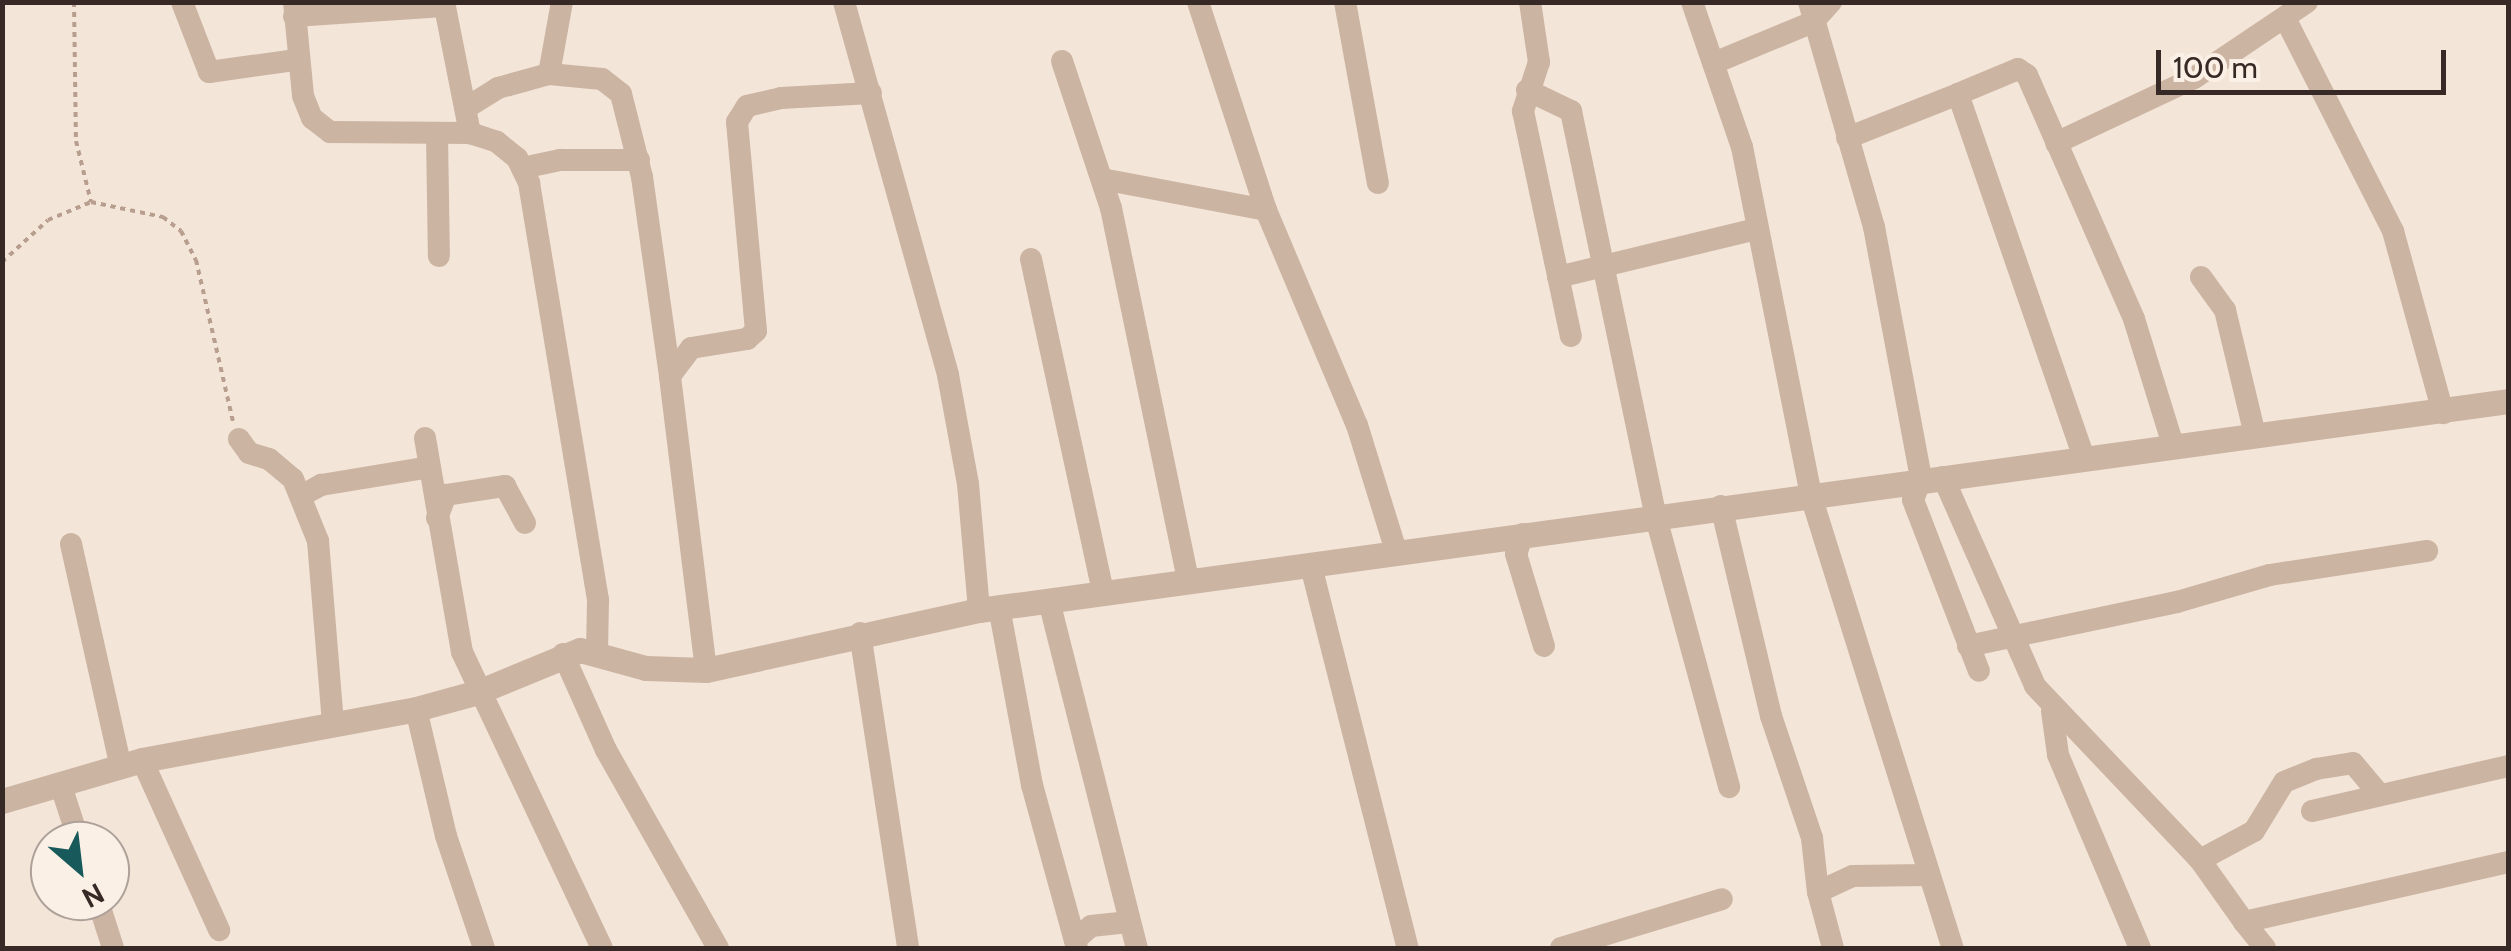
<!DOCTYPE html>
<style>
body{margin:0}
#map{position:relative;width:2511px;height:951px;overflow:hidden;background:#f3e5d8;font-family:Cabin,sans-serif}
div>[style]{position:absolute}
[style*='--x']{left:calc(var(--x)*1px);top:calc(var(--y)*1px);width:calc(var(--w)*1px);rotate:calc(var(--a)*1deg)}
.path>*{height:4px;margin-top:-2px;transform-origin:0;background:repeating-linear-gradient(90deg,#b89e8e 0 5px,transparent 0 10px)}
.minor>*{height:22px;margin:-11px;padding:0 11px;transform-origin:11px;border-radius:11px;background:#ccb4a3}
.tertiary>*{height:25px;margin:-12.5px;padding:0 12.5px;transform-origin:12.5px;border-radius:12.5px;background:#ccb4a3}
span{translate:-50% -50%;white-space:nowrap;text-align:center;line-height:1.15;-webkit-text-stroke:9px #fbf0e5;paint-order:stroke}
.frame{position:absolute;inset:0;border:5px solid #372a26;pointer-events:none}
.north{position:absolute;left:30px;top:821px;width:100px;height:100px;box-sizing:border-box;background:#fbf0e5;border:2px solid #ada199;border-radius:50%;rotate:152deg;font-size:28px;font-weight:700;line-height:40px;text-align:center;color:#372a26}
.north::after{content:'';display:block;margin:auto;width:35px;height:45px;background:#185a5b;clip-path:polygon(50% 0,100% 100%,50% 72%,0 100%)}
.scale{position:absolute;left:2156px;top:50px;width:290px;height:45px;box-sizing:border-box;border:5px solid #372a26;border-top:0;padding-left:12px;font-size:30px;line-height:35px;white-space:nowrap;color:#372a26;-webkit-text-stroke:8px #fbf0e5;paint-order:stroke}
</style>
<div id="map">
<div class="path">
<div style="--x:74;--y:2;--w:139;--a:89.2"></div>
<div style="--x:76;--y:141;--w:63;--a:76.2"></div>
<div style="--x:2;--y:262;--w:62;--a:-42.4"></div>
<div style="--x:48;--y:220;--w:47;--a:-22.7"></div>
<div style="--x:91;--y:202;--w:74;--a:11.8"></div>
<div style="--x:163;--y:217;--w:23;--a:38"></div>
<div style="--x:181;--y:231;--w:33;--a:63"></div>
<div style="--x:196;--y:260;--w:166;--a:77.1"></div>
</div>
<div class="minor">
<div style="--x:182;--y:2;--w:75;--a:68.9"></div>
<div style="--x:209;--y:72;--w:88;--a:-7.9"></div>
<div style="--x:294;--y:2;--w:94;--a:84.5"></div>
<div style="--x:303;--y:96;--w:24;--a:68"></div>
<div style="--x:312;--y:118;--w:23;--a:38"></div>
<div style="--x:330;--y:132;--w:140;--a:0.4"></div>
<div style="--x:444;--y:2;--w:134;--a:78.8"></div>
<div style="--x:470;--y:133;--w:28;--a:18"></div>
<div style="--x:497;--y:142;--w:26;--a:39"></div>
<div style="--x:517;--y:158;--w:28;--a:64"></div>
<div style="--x:529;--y:183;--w:423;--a:80.6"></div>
<div style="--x:598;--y:600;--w:53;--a:91.1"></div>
<div style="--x:844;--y:2;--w:387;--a:74.4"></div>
<div style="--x:948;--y:375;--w:111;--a:79.6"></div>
<div style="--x:968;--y:484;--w:126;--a:85"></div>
<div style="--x:1198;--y:2;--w:219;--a:71.9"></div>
<div style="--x:1266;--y:210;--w:233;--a:67.1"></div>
<div style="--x:1357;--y:425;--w:132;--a:72.8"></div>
<div style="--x:1345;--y:2;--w:184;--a:79.7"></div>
<div style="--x:1530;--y:2;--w:61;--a:81.5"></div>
<div style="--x:1539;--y:62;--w:52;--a:108.1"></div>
<div style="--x:1523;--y:111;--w:230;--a:78"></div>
<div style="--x:1692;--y:2;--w:153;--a:71"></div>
<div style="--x:1742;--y:147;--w:356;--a:78.8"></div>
<div style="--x:1811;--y:496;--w:474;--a:72.6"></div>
<div style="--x:1809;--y:2;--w:234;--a:73.9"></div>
<div style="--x:1874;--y:227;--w:256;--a:79.4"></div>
<div style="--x:1921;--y:479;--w:22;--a:111"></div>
<div style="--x:1913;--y:500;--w:183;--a:68.9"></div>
<div style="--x:294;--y:16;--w:150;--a:-3.8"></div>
<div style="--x:2286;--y:20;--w:237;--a:63.1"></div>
<div style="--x:2393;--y:231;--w:189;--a:74.6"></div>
<div style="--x:1062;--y:61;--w:155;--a:71.6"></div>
<div style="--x:1111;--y:208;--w:380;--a:78.3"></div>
<div style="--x:1714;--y:63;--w:107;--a:-22.5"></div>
<div style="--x:1813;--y:22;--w:27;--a:-48"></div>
<div style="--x:549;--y:74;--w:73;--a:-79.8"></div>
<div style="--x:1527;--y:90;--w:49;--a:25.5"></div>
<div style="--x:1571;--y:111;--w:412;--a:78.2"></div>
<div style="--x:1655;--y:514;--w:283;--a:74.8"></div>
<div style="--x:1958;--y:94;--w:65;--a:-22.6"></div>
<div style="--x:2018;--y:69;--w:11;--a:34"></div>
<div style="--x:2027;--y:75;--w:266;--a:66.3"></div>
<div style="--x:2134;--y:319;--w:129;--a:72.8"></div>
<div style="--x:466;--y:108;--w:38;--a:-32"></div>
<div style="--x:498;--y:88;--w:53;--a:-15.4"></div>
<div style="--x:549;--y:74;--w:53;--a:5.4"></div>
<div style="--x:602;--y:79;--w:24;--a:38"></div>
<div style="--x:621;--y:94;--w:86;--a:75.8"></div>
<div style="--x:642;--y:177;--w:201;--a:82"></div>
<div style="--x:437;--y:135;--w:121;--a:89.1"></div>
<div style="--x:1847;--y:138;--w:119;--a:-21.6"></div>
<div style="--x:1958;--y:94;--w:384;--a:70.9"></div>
<div style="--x:2056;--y:143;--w:153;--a:-25.2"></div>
<div style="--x:2194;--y:78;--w:136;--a:-33.9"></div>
<div style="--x:522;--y:168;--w:39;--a:-12"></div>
<div style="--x:560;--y:160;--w:79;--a:0"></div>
<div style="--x:1102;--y:179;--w:167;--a:10.7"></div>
<div style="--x:1031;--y:259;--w:342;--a:77.8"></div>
<div style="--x:1558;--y:277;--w:204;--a:-13.6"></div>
<div style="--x:2201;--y:277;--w:41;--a:54"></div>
<div style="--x:2225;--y:310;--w:124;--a:76.5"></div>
<div style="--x:425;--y:438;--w:217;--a:80.2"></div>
<div style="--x:462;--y:652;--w:327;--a:64.7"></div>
<div style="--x:239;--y:439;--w:17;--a:54"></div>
<div style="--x:249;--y:453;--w:21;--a:17"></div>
<div style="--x:269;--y:459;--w:31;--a:40"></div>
<div style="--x:293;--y:479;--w:67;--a:68"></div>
<div style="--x:318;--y:541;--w:185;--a:85.3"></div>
<div style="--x:1943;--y:477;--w:228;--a:66.2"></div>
<div style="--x:2035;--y:686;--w:240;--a:46.5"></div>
<div style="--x:2200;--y:860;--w:76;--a:54.6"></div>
<div style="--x:301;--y:496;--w:23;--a:-29"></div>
<div style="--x:321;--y:485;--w:110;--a:-9.4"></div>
<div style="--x:1721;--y:506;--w:216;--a:76.6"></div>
<div style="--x:1771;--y:716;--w:129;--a:71.4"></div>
<div style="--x:1812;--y:838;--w:54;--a:83.7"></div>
<div style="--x:437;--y:518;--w:25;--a:-69"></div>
<div style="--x:446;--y:495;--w:60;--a:-8.7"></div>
<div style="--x:505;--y:486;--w:42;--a:61.6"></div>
<div style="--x:1523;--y:534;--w:21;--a:109"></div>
<div style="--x:1516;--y:554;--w:96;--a:73.1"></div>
<div style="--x:71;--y:544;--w:229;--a:77.4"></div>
<div style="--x:1311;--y:566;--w:394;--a:75.8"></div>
<div style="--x:1049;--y:601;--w:358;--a:75.8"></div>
<div style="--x:999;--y:607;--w:181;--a:79.5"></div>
<div style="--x:1032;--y:785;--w:169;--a:74.6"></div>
<div style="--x:860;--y:633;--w:319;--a:81.3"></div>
<div style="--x:1968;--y:646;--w:214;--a:-11.9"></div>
<div style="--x:2177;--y:602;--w:97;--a:-16.2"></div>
<div style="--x:2270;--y:575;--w:159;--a:-8.7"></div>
<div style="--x:563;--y:654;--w:105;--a:65.9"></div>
<div style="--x:606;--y:750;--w:227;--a:60.5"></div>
<div style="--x:706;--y:670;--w:296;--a:-97"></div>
<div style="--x:670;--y:376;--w:35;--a:-53"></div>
<div style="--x:691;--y:348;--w:57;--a:-9.1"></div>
<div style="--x:747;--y:339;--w:12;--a:-42"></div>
<div style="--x:756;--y:331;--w:210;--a:-95.2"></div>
<div style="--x:737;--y:122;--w:19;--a:-58"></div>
<div style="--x:747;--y:106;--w:35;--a:-13"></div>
<div style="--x:781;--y:98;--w:90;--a:-3.2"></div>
<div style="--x:416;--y:709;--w:130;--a:76.7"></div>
<div style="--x:446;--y:836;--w:118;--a:71.3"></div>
<div style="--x:2052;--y:711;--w:44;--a:82.2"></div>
<div style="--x:2058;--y:755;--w:210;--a:67"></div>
<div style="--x:142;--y:760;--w:187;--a:65.6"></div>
<div style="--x:61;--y:786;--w:58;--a:71.9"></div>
<div style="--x:2312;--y:811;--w:201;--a:-12.9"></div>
<div style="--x:2200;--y:860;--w:61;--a:-28.2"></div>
<div style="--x:2254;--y:831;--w:57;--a:-58.5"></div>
<div style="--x:2284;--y:782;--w:35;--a:-22"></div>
<div style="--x:2316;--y:769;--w:37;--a:-9"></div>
<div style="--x:2353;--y:763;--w:38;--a:50"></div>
<div style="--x:98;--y:901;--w:49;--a:72.3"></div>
<div style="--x:1075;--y:940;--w:21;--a:-41"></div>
<div style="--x:1091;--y:926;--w:38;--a:-6"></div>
<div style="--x:1561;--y:948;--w:168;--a:-16.9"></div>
<div style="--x:1833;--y:948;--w:58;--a:-105"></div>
<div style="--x:1818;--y:892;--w:38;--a:-25"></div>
<div style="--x:1853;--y:876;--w:74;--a:-0.8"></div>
<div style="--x:2265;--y:948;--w:33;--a:-129"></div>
<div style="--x:2244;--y:922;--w:271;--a:-12.8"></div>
</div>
<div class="tertiary">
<div style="--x:2;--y:801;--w:146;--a:-16.3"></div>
<div style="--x:142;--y:760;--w:279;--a:-10.5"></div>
<div style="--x:416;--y:709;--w:64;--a:-15.3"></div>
<div style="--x:478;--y:692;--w:110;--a:-22.4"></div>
<div style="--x:580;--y:650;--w:68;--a:15.3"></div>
<div style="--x:646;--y:668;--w:60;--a:1.9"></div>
<div style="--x:706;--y:670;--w:280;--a:-12.4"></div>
<div style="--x:979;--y:610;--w:1543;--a:-7.78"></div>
</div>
<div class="frame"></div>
<div class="north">N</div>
<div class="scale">100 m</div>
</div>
